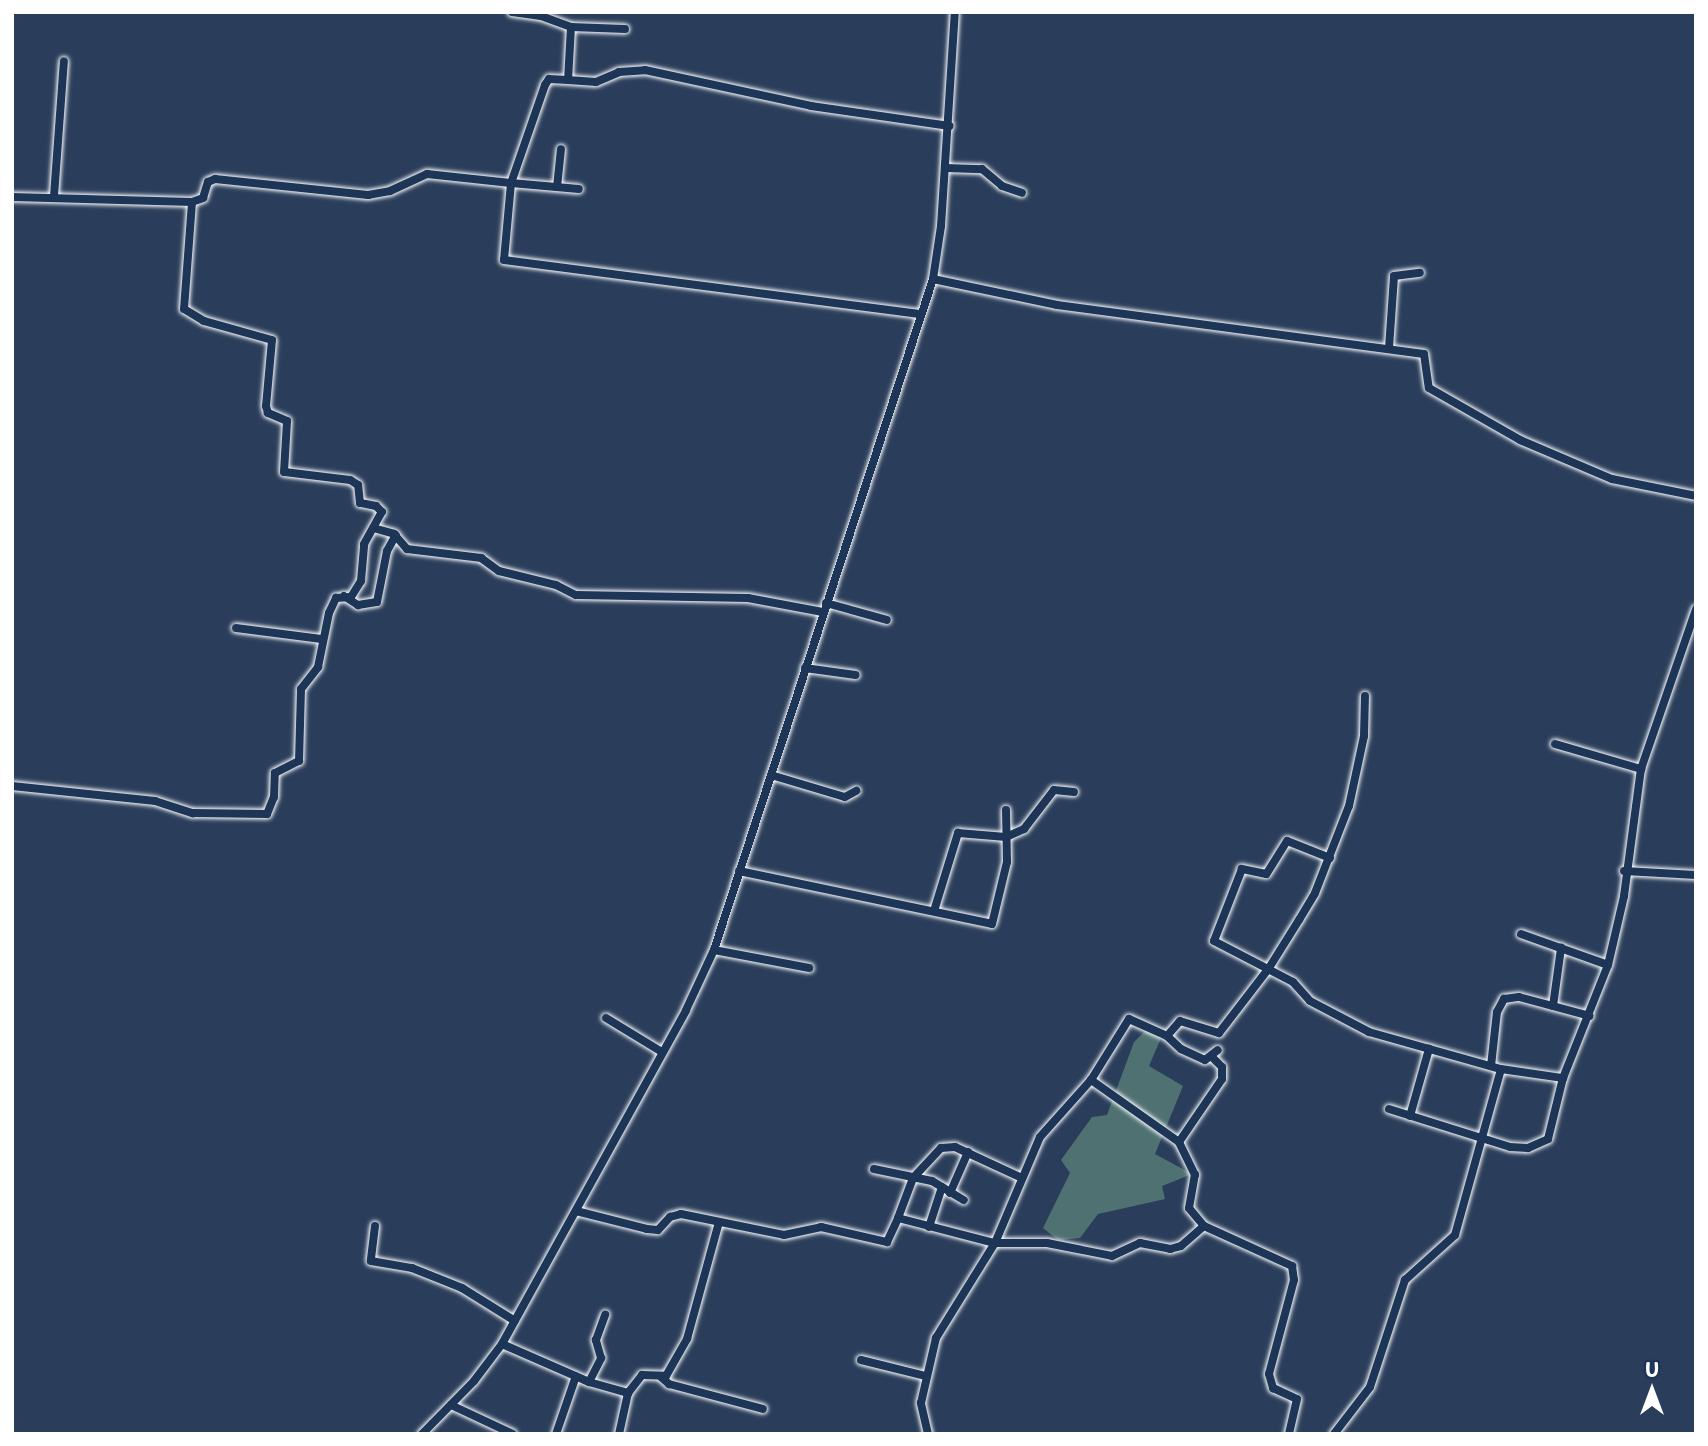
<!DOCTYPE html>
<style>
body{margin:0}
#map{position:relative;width:1708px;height:1446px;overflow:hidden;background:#2a3e5b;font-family:"Playpen Sans",sans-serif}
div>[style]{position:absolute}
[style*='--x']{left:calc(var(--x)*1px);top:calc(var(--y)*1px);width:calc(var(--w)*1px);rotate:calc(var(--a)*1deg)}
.green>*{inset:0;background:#4f7172}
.roads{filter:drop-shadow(0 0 2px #fff) drop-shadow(0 0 2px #fff)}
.street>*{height:8px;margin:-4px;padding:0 4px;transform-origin:4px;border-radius:4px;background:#1d3557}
span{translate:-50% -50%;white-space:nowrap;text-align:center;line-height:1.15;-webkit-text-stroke:5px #1d3557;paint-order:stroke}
.frame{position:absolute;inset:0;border:14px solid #fff;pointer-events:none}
.north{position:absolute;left:1617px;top:1355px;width:70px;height:70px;-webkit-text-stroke:5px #1d3557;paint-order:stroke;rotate:0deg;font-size:19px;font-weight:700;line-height:28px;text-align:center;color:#fff}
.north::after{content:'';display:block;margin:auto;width:24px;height:32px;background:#fff;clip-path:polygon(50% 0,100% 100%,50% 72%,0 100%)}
</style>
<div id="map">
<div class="green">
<div style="clip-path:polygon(1147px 1029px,1161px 1038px,1149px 1066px,1183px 1086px,1155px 1154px,1192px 1174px,1162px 1186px,1165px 1199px,1098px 1214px,1080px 1238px,1058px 1240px,1043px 1228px,1070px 1173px,1061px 1160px,1092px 1117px,1107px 1115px,1134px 1042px)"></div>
</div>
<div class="roads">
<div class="street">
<div style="--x:512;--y:12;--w:29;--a:8"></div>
<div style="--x:541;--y:16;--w:32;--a:20"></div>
<div style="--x:571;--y:27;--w:53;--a:93.2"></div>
<div style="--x:568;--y:80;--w:28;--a:4"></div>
<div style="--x:596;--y:82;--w:25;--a:-23"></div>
<div style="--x:619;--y:72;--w:26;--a:-4"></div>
<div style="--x:645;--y:70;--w:170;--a:12.2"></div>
<div style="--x:811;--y:106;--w:140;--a:8.2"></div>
<div style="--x:571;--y:27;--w:54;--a:2.1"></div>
<div style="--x:568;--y:80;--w:19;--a:-177"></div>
<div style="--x:549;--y:79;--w:7;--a:124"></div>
<div style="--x:545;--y:85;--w:104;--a:109.1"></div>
<div style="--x:511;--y:183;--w:68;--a:5"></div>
<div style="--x:946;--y:168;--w:36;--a:2"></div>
<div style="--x:982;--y:169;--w:26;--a:40"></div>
<div style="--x:1002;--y:186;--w:21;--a:19"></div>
<div style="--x:557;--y:187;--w:38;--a:-84"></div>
<div style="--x:54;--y:196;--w:135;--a:-85.8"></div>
<div style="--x:12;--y:197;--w:180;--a:1.6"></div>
<div style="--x:192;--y:202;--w:12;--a:-20"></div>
<div style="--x:203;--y:198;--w:17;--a:-73"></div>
<div style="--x:208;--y:182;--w:8;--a:-23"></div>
<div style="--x:215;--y:179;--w:154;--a:6"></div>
<div style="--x:368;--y:195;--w:22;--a:-10"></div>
<div style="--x:390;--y:191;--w:41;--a:-24.7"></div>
<div style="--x:427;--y:174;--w:84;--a:6.1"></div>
<div style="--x:511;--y:183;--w:77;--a:95.2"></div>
<div style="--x:504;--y:260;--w:419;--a:7.4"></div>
<div style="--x:933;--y:279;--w:127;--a:11.8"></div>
<div style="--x:1057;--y:305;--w:370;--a:7.6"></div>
<div style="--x:1424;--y:354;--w:34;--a:82"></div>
<div style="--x:1429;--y:388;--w:105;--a:29.7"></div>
<div style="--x:1520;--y:440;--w:100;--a:23"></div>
<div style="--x:1612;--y:479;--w:86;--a:11.4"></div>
<div style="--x:1389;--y:348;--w:72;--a:-86"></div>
<div style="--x:1394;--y:276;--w:26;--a:-7"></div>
<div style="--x:377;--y:529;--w:18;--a:16"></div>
<div style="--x:394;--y:534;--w:20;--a:49"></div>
<div style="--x:407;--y:549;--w:75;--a:6.9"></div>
<div style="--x:481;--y:558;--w:22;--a:36"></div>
<div style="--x:499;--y:571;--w:59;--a:13.8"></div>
<div style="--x:556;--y:585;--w:22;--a:27"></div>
<div style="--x:576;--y:595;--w:172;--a:1"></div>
<div style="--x:748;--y:598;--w:76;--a:10.6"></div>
<div style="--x:344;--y:596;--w:17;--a:33"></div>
<div style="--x:358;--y:605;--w:19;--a:-9"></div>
<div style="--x:377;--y:602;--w:52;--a:-78.9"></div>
<div style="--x:387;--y:551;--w:18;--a:-61"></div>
<div style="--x:826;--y:603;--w:63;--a:15.6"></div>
<div style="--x:236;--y:628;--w:86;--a:7.4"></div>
<div style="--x:805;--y:668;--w:51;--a:7.8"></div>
<div style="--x:1555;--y:744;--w:90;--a:16.2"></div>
<div style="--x:771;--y:775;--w:77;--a:16.6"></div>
<div style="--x:845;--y:797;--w:13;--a:-29"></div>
<div style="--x:12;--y:786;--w:144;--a:6"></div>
<div style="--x:155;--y:801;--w:40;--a:18"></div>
<div style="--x:193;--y:813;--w:74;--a:0.8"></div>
<div style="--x:267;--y:814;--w:18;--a:-68"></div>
<div style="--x:274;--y:797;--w:24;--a:-88"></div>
<div style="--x:275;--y:773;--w:27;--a:-27"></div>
<div style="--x:299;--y:761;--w:72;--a:-88.4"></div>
<div style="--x:301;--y:689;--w:28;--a:-52"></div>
<div style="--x:318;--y:667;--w:55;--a:-78.5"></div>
<div style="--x:329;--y:613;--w:17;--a:-65"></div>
<div style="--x:336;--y:598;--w:15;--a:-4"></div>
<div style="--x:351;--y:597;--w:19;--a:-58"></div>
<div style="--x:361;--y:581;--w:37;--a:-85"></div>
<div style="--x:364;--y:544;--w:37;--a:-61"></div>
<div style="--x:382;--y:512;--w:8;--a:-135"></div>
<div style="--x:376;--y:506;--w:16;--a:-169"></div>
<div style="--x:360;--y:503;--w:18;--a:-96"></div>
<div style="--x:358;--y:485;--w:9;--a:-148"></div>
<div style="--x:350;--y:480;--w:66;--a:-173.1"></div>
<div style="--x:284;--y:472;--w:51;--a:-86.6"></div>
<div style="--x:287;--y:421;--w:21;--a:-157"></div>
<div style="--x:268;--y:413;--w:7;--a:-106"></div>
<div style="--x:266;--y:406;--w:66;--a:-84.8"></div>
<div style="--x:272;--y:340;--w:71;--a:-164.4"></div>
<div style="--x:204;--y:321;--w:23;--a:-149"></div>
<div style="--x:184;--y:309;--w:107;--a:-85.7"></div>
<div style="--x:1330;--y:858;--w:46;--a:-158.4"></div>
<div style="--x:1287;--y:841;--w:39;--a:122"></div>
<div style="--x:1266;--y:874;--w:25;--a:-168"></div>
<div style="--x:1242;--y:869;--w:77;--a:111.3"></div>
<div style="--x:1214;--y:941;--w:89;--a:27.4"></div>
<div style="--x:1293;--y:982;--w:25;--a:48"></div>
<div style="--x:1310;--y:1001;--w:67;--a:27.7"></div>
<div style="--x:1369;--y:1032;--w:137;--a:15.7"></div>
<div style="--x:739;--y:871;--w:258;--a:11.8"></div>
<div style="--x:992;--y:924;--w:64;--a:-76.4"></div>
<div style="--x:1007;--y:862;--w:52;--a:-91.1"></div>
<div style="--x:1624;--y:871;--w:72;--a:3.2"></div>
<div style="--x:934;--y:911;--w:82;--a:-72.9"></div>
<div style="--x:958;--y:833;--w:48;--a:4.8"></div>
<div style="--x:1006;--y:837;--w:20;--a:-24"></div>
<div style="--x:1024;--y:829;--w:49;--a:-52.4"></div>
<div style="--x:1054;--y:790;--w:20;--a:6"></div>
<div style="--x:1521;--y:934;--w:92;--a:19.6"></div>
<div style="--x:714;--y:950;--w:97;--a:10.7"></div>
<div style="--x:1553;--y:1006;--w:59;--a:-82.1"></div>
<div style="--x:606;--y:1018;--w:66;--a:31.3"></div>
<div style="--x:1167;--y:1036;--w:19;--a:43"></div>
<div style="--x:1181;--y:1049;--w:26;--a:25"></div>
<div style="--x:1205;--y:1060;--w:16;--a:-38"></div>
<div style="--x:1491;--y:1066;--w:54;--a:-83.7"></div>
<div style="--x:1497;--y:1012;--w:15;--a:-62"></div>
<div style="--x:1504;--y:999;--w:15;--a:-8"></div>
<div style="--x:1519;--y:997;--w:73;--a:15"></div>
<div style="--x:1389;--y:1109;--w:127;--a:17.4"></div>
<div style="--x:1510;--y:1147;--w:18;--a:3"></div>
<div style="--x:1528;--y:1148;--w:22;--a:-24"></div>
<div style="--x:1548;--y:1139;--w:63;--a:-76.2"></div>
<div style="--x:1410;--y:1116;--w:70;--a:-74.2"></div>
<div style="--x:1179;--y:1142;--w:76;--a:-55.7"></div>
<div style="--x:1222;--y:1079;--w:12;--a:-90"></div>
<div style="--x:1222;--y:1067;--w:13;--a:-135"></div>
<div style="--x:874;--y:1169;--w:59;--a:11.7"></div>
<div style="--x:932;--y:1181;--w:37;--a:31"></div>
<div style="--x:950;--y:1193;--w:45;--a:-66.3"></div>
<div style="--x:576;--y:1211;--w:73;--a:14.2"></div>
<div style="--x:647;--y:1229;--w:11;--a:5"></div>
<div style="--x:658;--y:1230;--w:18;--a:-47"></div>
<div style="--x:670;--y:1217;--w:11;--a:-15"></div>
<div style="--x:681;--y:1214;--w:105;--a:11.5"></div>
<div style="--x:784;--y:1235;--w:38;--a:-12"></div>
<div style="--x:821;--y:1227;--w:68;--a:12.8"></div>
<div style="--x:887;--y:1242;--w:26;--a:-65"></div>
<div style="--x:898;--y:1218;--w:100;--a:14.5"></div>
<div style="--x:995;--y:1243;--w:52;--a:0"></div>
<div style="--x:1047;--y:1243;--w:66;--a:11.3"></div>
<div style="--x:1112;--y:1256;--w:31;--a:-25"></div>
<div style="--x:1140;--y:1243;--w:31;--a:11"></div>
<div style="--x:1170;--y:1249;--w:11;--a:-15"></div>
<div style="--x:1181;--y:1246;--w:30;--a:-41"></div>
<div style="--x:1204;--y:1226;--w:23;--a:-130"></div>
<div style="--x:1189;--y:1208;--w:34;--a:-80"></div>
<div style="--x:1195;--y:1175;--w:37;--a:-116"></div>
<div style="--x:1179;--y:1142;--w:108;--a:-144.8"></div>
<div style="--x:898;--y:1218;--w:43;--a:-69.4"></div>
<div style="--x:913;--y:1178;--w:41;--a:-47"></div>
<div style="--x:941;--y:1148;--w:14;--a:-4"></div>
<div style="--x:955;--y:1147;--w:74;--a:24.8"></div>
<div style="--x:375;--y:1226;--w:35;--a:97"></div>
<div style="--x:371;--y:1261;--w:42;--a:9.7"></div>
<div style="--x:412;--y:1268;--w:54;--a:21.8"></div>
<div style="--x:462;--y:1288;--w:62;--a:31.9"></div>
<div style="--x:1204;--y:1226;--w:97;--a:24.4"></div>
<div style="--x:1292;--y:1266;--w:14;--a:82"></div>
<div style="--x:1294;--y:1280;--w:97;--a:104.9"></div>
<div style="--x:1269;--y:1374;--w:15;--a:74"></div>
<div style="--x:1273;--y:1388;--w:26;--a:25"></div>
<div style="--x:1297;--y:1399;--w:36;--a:103"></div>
<div style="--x:929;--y:1227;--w:42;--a:-72"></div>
<div style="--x:502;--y:1344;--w:95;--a:23.6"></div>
<div style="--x:589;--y:1382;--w:41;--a:15.8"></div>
<div style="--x:628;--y:1393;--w:42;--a:102.4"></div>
<div style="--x:861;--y:1360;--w:66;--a:14"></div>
<div style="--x:661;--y:1377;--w:11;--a:41"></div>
<div style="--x:669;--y:1384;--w:97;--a:14.9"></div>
<div style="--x:589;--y:1382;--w:27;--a:-63"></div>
<div style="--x:601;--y:1358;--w:19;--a:-106"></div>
<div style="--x:596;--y:1340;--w:27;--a:-70"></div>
<div style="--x:628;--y:1393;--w:23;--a:-52"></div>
<div style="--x:642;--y:1375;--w:24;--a:2"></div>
<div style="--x:666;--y:1376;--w:43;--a:-60.4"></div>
<div style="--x:687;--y:1339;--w:121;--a:-74.7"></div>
<div style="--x:451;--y:1405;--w:68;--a:25.1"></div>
<div style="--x:422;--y:1434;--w:74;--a:-45.5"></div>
<div style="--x:474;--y:1381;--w:46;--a:-52.9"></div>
<div style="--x:502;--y:1344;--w:381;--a:-61.1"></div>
<div style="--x:686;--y:1010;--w:66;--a:-65"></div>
<div style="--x:714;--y:950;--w:706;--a:-71.92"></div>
<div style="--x:933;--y:279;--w:54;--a:-81.4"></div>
<div style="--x:941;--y:226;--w:214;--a:-86.3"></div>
<div style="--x:556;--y:1434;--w:61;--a:-71"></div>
<div style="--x:928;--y:1434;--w:32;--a:-103"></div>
<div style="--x:921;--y:1403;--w:67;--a:-77"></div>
<div style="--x:936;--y:1338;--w:112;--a:-58.2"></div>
<div style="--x:995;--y:1243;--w:115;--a:-67"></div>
<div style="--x:1040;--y:1137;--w:76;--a:-48.2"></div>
<div style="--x:1091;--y:1080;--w:72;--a:-58.1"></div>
<div style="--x:1129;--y:1019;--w:42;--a:24.1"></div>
<div style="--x:1167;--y:1036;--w:20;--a:-49"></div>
<div style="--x:1180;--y:1021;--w:41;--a:17.1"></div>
<div style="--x:1219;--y:1033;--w:82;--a:-52.4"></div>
<div style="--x:1269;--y:968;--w:57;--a:-58"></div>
<div style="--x:1299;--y:920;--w:31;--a:-59"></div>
<div style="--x:1315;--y:893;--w:93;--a:-68.7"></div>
<div style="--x:1349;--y:806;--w:72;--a:-77.9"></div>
<div style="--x:1364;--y:736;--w:40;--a:-88.6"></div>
<div style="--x:1334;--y:1434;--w:59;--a:-52.5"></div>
<div style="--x:1370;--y:1387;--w:113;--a:-71.9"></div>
<div style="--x:1405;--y:1280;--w:67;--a:-42"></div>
<div style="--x:1455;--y:1235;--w:172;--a:-74.5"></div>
<div style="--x:1501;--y:1069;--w:63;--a:8.3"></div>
<div style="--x:1563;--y:1078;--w:122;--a:-68.3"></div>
<div style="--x:1608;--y:965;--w:71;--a:-76.9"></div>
<div style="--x:1624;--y:896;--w:128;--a:-82.4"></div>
<div style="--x:1641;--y:769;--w:169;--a:-71"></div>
</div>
</div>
<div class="frame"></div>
<div class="north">U</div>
</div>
